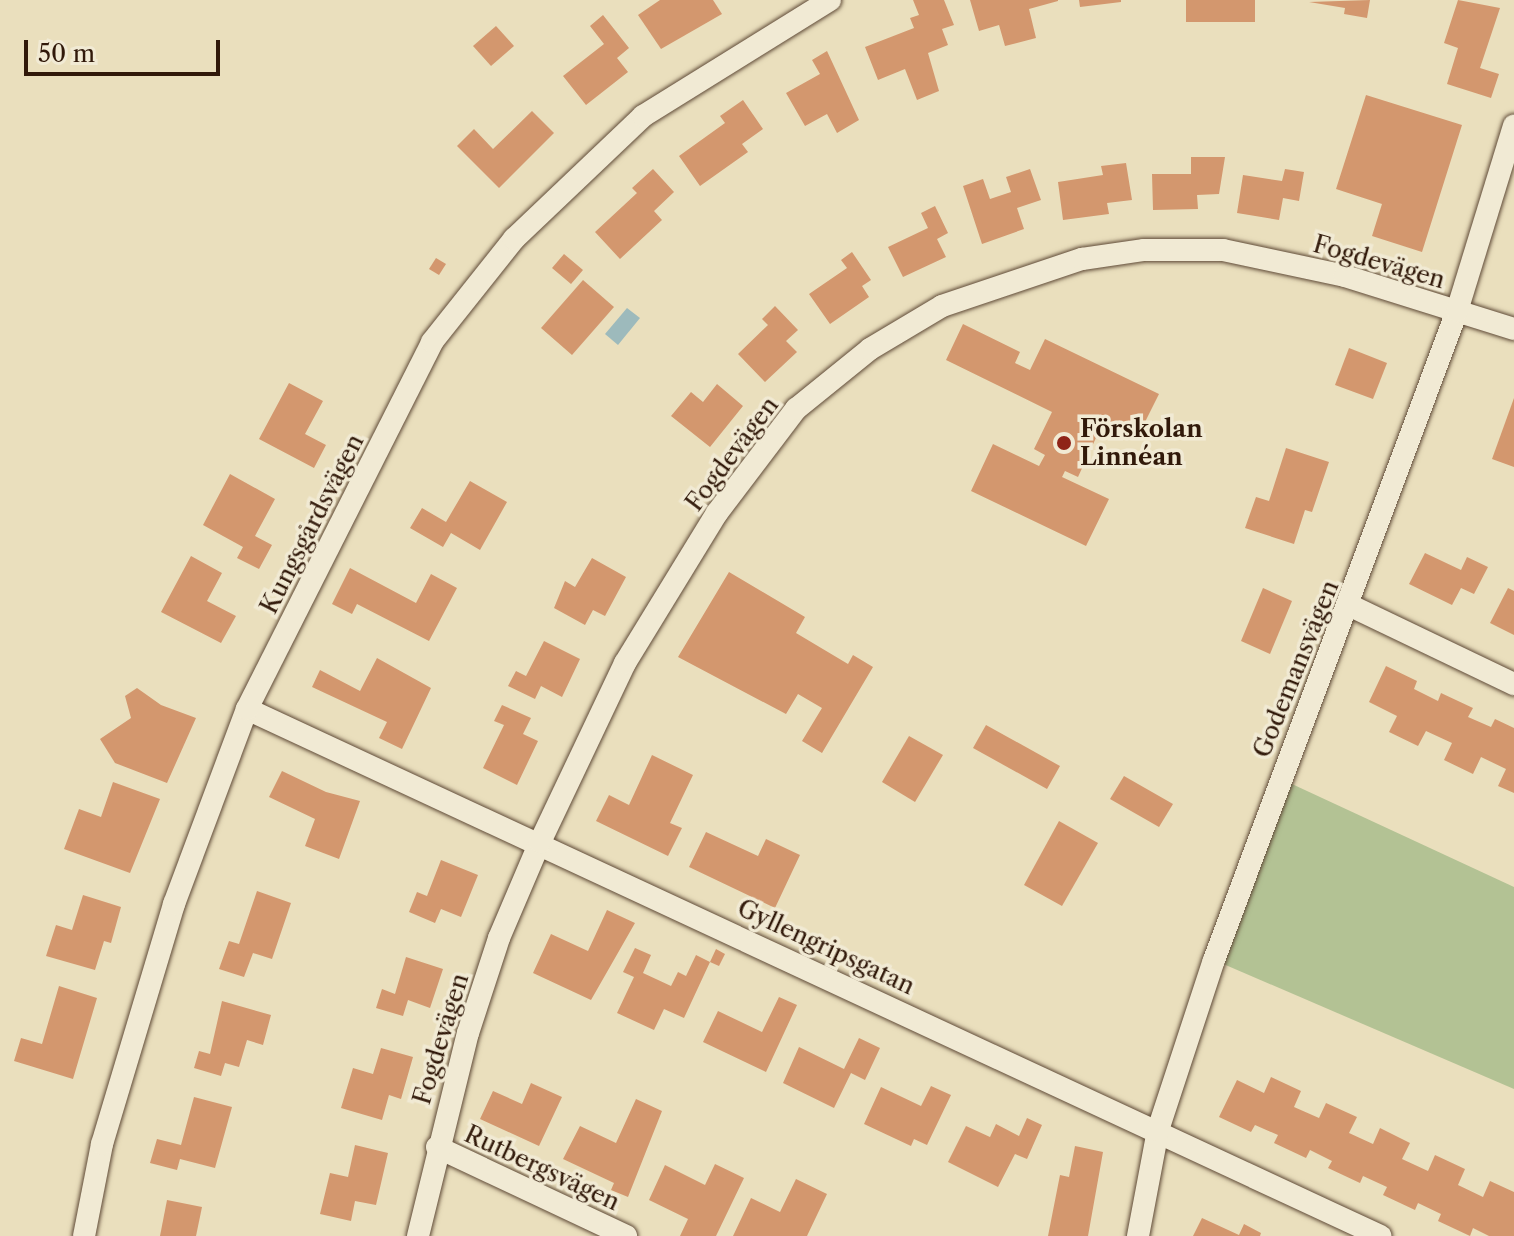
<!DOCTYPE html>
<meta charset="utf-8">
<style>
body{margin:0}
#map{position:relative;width:1514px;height:1236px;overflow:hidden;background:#eadfbd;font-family:"Libre Caslon Text",serif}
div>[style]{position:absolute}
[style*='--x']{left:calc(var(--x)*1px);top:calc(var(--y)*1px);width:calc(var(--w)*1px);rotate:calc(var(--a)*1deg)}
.green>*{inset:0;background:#b3c294}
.water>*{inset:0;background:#9dbabc}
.building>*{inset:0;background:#d3976e}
.roads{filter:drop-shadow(0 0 2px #5f4a37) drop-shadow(0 0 2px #5f4a37)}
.street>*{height:22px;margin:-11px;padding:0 11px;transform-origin:11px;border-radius:11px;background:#f1ead4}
.dots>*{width:22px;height:22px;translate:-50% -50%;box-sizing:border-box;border:4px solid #f1ead4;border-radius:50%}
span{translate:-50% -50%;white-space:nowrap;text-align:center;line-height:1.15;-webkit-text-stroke:7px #f1ead4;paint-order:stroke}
.street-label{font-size:24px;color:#31190a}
.poi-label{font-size:24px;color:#31190a;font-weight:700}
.left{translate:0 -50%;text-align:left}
.scale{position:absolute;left:24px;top:40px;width:196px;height:36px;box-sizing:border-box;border:4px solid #31190a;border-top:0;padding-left:10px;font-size:24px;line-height:28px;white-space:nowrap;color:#31190a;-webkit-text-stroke:6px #f1ead4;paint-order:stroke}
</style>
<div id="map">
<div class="green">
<div style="clip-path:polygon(1279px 778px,1514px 887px,1514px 1089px,1214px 960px)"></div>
</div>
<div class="water">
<div style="clip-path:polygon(627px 308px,640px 318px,618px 345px,605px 334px)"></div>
</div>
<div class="building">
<div style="clip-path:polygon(660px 0,713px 0,722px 14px,661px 49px,638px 15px)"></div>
<div style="clip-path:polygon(913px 0,944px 0,954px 25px,942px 29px,948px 45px,928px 53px,939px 91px,917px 100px,905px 69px,878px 80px,865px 47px,914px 28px,910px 18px,919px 15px)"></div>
<div style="clip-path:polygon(970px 0,1058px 0,1058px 1px,1029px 9px,1036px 38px,1005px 46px,999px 25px,979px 31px)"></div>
<div style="clip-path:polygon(1079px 0,1121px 0,1121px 2px,1080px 7px)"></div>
<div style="clip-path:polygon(1186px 0,1255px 0,1255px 22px,1186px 22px)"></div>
<div style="clip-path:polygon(1370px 0,1367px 18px,1344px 14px,1345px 8px,1309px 2px)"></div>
<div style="clip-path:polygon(1458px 0,1500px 8px,1480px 68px,1499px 74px,1491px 98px,1447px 84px,1458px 48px,1444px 43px)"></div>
<div style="clip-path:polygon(603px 15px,629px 48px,617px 58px,628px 72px,586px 105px,563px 76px,604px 44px,590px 26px)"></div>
<div style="clip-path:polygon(496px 26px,514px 46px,491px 66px,473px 46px)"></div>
<div style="clip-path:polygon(827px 51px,859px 120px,837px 133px,827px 114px,805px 126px,786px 93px,820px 74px,812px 60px)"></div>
<div style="clip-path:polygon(1366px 95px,1462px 125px,1422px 252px,1372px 236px,1382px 204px,1336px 189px)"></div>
<div style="clip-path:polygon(743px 100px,763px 129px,742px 144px,748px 152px,700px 186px,679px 156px,725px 123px,720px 116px)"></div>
<div style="clip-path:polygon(532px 111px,554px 133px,499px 188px,457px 146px,474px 129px,493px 149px)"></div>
<div style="clip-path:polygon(1191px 157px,1225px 157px,1219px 194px,1197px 195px,1198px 209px,1153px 210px,1152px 174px,1191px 174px)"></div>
<div style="clip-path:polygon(1126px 163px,1132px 200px,1107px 203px,1109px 214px,1063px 220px,1058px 182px,1103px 175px,1101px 166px)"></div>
<div style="clip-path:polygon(653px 169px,674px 192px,654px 211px,662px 220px,620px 259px,595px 232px,637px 193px,632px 188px)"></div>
<div style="clip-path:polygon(1030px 169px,1041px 200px,1017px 208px,1024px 229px,982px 244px,963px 186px,983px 179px,990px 199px,1011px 192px,1006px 177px)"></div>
<div style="clip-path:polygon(1285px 169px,1304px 172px,1299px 201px,1283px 198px,1279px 220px,1237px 213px,1243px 175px,1282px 181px)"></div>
<div style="clip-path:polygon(935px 206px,948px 233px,937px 239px,946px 257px,903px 277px,888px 247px,928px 228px,921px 213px)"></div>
<div style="clip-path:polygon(852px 252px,871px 280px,862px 286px,869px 297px,830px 324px,809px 294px,847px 268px,841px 260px)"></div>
<div style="clip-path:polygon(564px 254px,583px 270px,571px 284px,552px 268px)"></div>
<div style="clip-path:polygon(436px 258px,446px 264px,439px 275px,429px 269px)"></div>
<div style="clip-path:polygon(583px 280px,614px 307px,572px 355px,541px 328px)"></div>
<div style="clip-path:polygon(775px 306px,798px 330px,786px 341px,797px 352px,765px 382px,738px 354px,768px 325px,762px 319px)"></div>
<div style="clip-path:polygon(963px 324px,1020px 352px,1015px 363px,1030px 370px,1045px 339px,1159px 394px,1136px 440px,1090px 418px,1087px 423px,1100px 429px,1078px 477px,1065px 471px,1062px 477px,1109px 499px,1086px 546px,971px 491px,993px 444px,1039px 466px,1045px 455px,1034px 449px,1052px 412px,946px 360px)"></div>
<div style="clip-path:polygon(1349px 348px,1387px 363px,1373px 399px,1335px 385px)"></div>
<div style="clip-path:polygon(289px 383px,323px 401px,305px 434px,326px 445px,314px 468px,259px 439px)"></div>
<div style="clip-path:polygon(717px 384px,743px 406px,710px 447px,671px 416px,691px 392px,703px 402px)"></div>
<div style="clip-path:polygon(1514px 398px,1514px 467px,1492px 459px)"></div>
<div style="clip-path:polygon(1286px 448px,1329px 462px,1312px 512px,1305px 510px,1294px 544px,1245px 528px,1256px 497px,1269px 501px)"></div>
<div style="clip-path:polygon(230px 474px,275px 499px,255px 536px,272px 545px,259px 569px,237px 558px,243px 547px,203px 525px)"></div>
<div style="clip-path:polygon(470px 481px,507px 502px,480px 550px,451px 533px,443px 547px,410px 528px,422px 508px,446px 522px)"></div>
<div style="clip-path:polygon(1425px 553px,1461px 570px,1467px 557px,1488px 567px,1474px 594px,1461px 588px,1452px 605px,1409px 584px)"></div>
<div style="clip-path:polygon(191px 556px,222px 573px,207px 601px,236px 616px,221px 643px,161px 612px)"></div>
<div style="clip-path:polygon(592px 558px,626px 577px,605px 616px,593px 610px,585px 625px,554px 608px,565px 581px,575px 587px)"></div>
<div style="clip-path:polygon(350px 568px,416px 603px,431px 574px,457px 588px,429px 641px,357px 604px,352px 614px,332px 604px)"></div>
<div style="clip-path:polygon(729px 572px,805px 617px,796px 633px,848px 664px,853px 655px,873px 667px,822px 753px,802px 741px,822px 708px,798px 694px,786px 714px,678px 657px)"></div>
<div style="clip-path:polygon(1263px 588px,1292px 601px,1270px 654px,1241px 641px)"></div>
<div style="clip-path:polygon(1508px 588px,1514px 591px,1514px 635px,1490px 623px)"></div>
<div style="clip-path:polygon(544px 641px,580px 659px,562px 697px,541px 686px,535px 699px,508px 686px,516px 671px,526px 676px)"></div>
<div style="clip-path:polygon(377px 658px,431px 688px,402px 749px,379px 738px,387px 722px,312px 687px,320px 670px,360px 691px)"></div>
<div style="clip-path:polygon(1386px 666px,1417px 681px,1414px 689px,1438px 701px,1441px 693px,1473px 708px,1468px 717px,1491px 727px,1495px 719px,1514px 728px,1514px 793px,1498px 786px,1506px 769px,1481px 757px,1473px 774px,1444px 760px,1452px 743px,1426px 731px,1418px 746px,1389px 732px,1397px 716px,1369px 702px)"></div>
<div style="clip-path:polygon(137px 688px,161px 705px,196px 718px,167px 783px,115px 763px,100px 739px,131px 718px,125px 696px)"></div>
<div style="clip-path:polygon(502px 705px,531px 718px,523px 734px,538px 741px,517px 785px,483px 768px,504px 725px,494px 721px)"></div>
<div style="clip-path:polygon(986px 725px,1060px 766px,1047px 789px,973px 748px)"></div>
<div style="clip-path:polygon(909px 736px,943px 755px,915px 802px,882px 782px)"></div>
<div style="clip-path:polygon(652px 755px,693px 775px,670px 823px,682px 828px,668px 856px,596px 821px,609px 795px,629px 805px)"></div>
<div style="clip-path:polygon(282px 771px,326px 792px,360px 801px,339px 859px,305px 846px,315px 819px,269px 797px)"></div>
<div style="clip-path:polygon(1124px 776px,1173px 804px,1159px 827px,1110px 799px)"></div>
<div style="clip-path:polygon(113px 782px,160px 799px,130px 873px,64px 849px,79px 809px,101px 817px)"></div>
<div style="clip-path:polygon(1059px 821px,1098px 843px,1062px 906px,1024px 885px)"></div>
<div style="clip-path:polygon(706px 832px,758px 856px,766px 839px,800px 855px,775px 908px,689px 867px)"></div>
<div style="clip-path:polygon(441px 860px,478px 875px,461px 917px,441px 909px,435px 923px,409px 912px,417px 892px,427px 896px)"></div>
<div style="clip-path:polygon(257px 891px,291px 903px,272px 959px,253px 953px,244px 977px,219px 969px,229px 941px,239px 944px)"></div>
<div style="clip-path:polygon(83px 895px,121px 907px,111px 943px,104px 941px,95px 970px,46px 956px,56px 925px,72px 930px)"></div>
<div style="clip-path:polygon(607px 910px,635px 923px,591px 1000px,533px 973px,551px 934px,588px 951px)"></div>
<div style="clip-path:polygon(635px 948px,651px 955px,643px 973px,671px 986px,678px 972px,686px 976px,696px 955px,710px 962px,684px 1018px,664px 1009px,654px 1030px,617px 1013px,634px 977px,623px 972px)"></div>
<div style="clip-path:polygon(716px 949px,725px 954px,719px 966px,710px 962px)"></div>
<div style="clip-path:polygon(406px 957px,443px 969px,430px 1008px,408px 1000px,403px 1016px,376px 1008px,382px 989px,395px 994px)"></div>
<div style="clip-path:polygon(59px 986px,97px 998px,73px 1079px,14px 1061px,21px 1038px,42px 1044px)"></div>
<div style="clip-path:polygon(779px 997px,797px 1005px,766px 1072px,703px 1042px,718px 1011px,762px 1032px)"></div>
<div style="clip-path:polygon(222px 1001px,271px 1015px,263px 1045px,247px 1040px,239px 1067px,225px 1063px,221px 1076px,194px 1068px,199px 1051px,210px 1054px)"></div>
<div style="clip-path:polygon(859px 1038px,880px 1048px,865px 1080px,851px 1073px,834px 1108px,783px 1083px,799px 1047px,844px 1069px)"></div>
<div style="clip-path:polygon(381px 1048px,413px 1057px,401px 1099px,389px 1095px,382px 1120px,341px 1108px,353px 1068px,373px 1074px)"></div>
<div style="clip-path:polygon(1271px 1077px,1301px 1091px,1294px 1107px,1319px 1118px,1326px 1103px,1357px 1117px,1349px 1133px,1373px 1144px,1380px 1128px,1410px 1143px,1402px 1159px,1428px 1171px,1435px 1155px,1465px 1169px,1458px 1185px,1483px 1197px,1490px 1181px,1514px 1192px,1514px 1236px,1489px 1236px,1473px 1228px,1470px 1236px,1438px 1221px,1441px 1214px,1418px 1203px,1415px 1210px,1383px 1195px,1387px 1187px,1363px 1176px,1360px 1183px,1328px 1168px,1332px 1161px,1310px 1150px,1306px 1158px,1274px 1143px,1278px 1135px,1255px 1125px,1251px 1132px,1219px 1117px,1237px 1080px,1264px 1093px)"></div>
<div style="clip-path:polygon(531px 1083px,562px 1097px,539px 1146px,480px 1119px,493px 1091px,522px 1104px)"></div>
<div style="clip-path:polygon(931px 1086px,951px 1095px,927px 1145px,914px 1139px,911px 1146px,864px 1124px,881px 1087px,921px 1106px)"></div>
<div style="clip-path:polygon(194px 1097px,232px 1107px,215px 1168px,180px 1159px,177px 1170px,150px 1163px,157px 1139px,181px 1145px)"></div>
<div style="clip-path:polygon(636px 1099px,662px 1111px,628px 1197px,611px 1190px,614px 1183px,563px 1159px,580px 1126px,616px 1143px)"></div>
<div style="clip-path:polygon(1027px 1118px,1042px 1125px,1027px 1159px,1015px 1154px,998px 1187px,948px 1162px,966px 1126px,990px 1137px,996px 1124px,1019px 1136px)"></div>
<div style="clip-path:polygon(355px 1145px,388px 1153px,376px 1205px,355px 1201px,351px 1221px,320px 1214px,330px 1173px,348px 1177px)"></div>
<div style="clip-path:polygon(1075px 1146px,1103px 1152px,1088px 1236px,1048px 1236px,1060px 1175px,1069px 1177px)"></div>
<div style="clip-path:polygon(715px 1164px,744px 1178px,716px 1236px,680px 1236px,688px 1219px,649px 1200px,665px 1165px,705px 1185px)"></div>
<div style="clip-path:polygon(796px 1179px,827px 1194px,807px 1236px,733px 1236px,751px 1198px,780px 1212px)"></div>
<div style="clip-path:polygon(167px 1200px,202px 1207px,196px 1236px,160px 1236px)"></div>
<div style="clip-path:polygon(1202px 1218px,1239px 1235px,1244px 1224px,1261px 1233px,1260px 1236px,1193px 1236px)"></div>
</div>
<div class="roads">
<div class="street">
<div style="--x:1351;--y:606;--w:181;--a:25.6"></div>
<div style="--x:247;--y:709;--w:1250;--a:24.94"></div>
<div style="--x:437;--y:1147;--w:209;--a:25.2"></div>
<div style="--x:84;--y:1236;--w:94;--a:-78.9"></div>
<div style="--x:102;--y:1144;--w:251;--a:-73.3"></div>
<div style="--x:174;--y:904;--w:208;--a:-69.5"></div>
<div style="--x:247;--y:709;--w:411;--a:-63.2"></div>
<div style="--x:432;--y:342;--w:132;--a:-51.5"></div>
<div style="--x:514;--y:239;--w:178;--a:-43.6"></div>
<div style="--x:643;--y:116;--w:220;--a:-31.8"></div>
<div style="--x:418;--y:1236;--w:209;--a:-76.2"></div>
<div style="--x:468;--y:1033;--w:100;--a:-71.9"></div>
<div style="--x:499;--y:938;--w:104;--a:-66.9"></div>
<div style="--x:540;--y:842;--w:198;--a:-64.6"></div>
<div style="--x:625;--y:663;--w:176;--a:-58.5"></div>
<div style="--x:717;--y:513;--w:131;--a:-52.8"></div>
<div style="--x:796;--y:409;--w:95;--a:-39"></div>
<div style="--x:870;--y:349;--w:84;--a:-30.8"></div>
<div style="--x:942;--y:306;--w:148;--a:-18.6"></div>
<div style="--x:1082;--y:259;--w:63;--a:-8.3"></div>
<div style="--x:1144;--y:250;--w:79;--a:0"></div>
<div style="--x:1223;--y:250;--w:125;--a:12"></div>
<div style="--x:1345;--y:276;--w:177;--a:17.4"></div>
<div style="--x:1138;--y:1236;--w:108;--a:-79.3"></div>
<div style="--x:1158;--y:1130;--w:179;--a:-71.8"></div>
<div style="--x:1214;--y:960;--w:693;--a:-69.47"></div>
<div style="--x:1457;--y:311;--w:194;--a:-72.9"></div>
</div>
</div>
<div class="dots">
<div style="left:1064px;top:443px;background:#8f2418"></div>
</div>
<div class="street-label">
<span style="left:1379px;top:262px;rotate:16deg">Fogdevägen</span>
<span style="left:732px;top:454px;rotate:-53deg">Fogdevägen</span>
<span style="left:312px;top:524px;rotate:-63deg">Kungsgårdsvägen</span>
<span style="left:1296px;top:669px;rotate:-68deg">Godemansvägen</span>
<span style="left:826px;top:947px;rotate:25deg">Gyllengripsgatan</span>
<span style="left:441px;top:1039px;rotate:-73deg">Fogdevägen</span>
<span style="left:542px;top:1168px;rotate:25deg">Rutbergsvägen</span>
</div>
<div class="poi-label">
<span class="left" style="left:1080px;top:443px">Förskolan<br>Linnéan</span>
</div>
<div class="scale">50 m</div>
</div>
